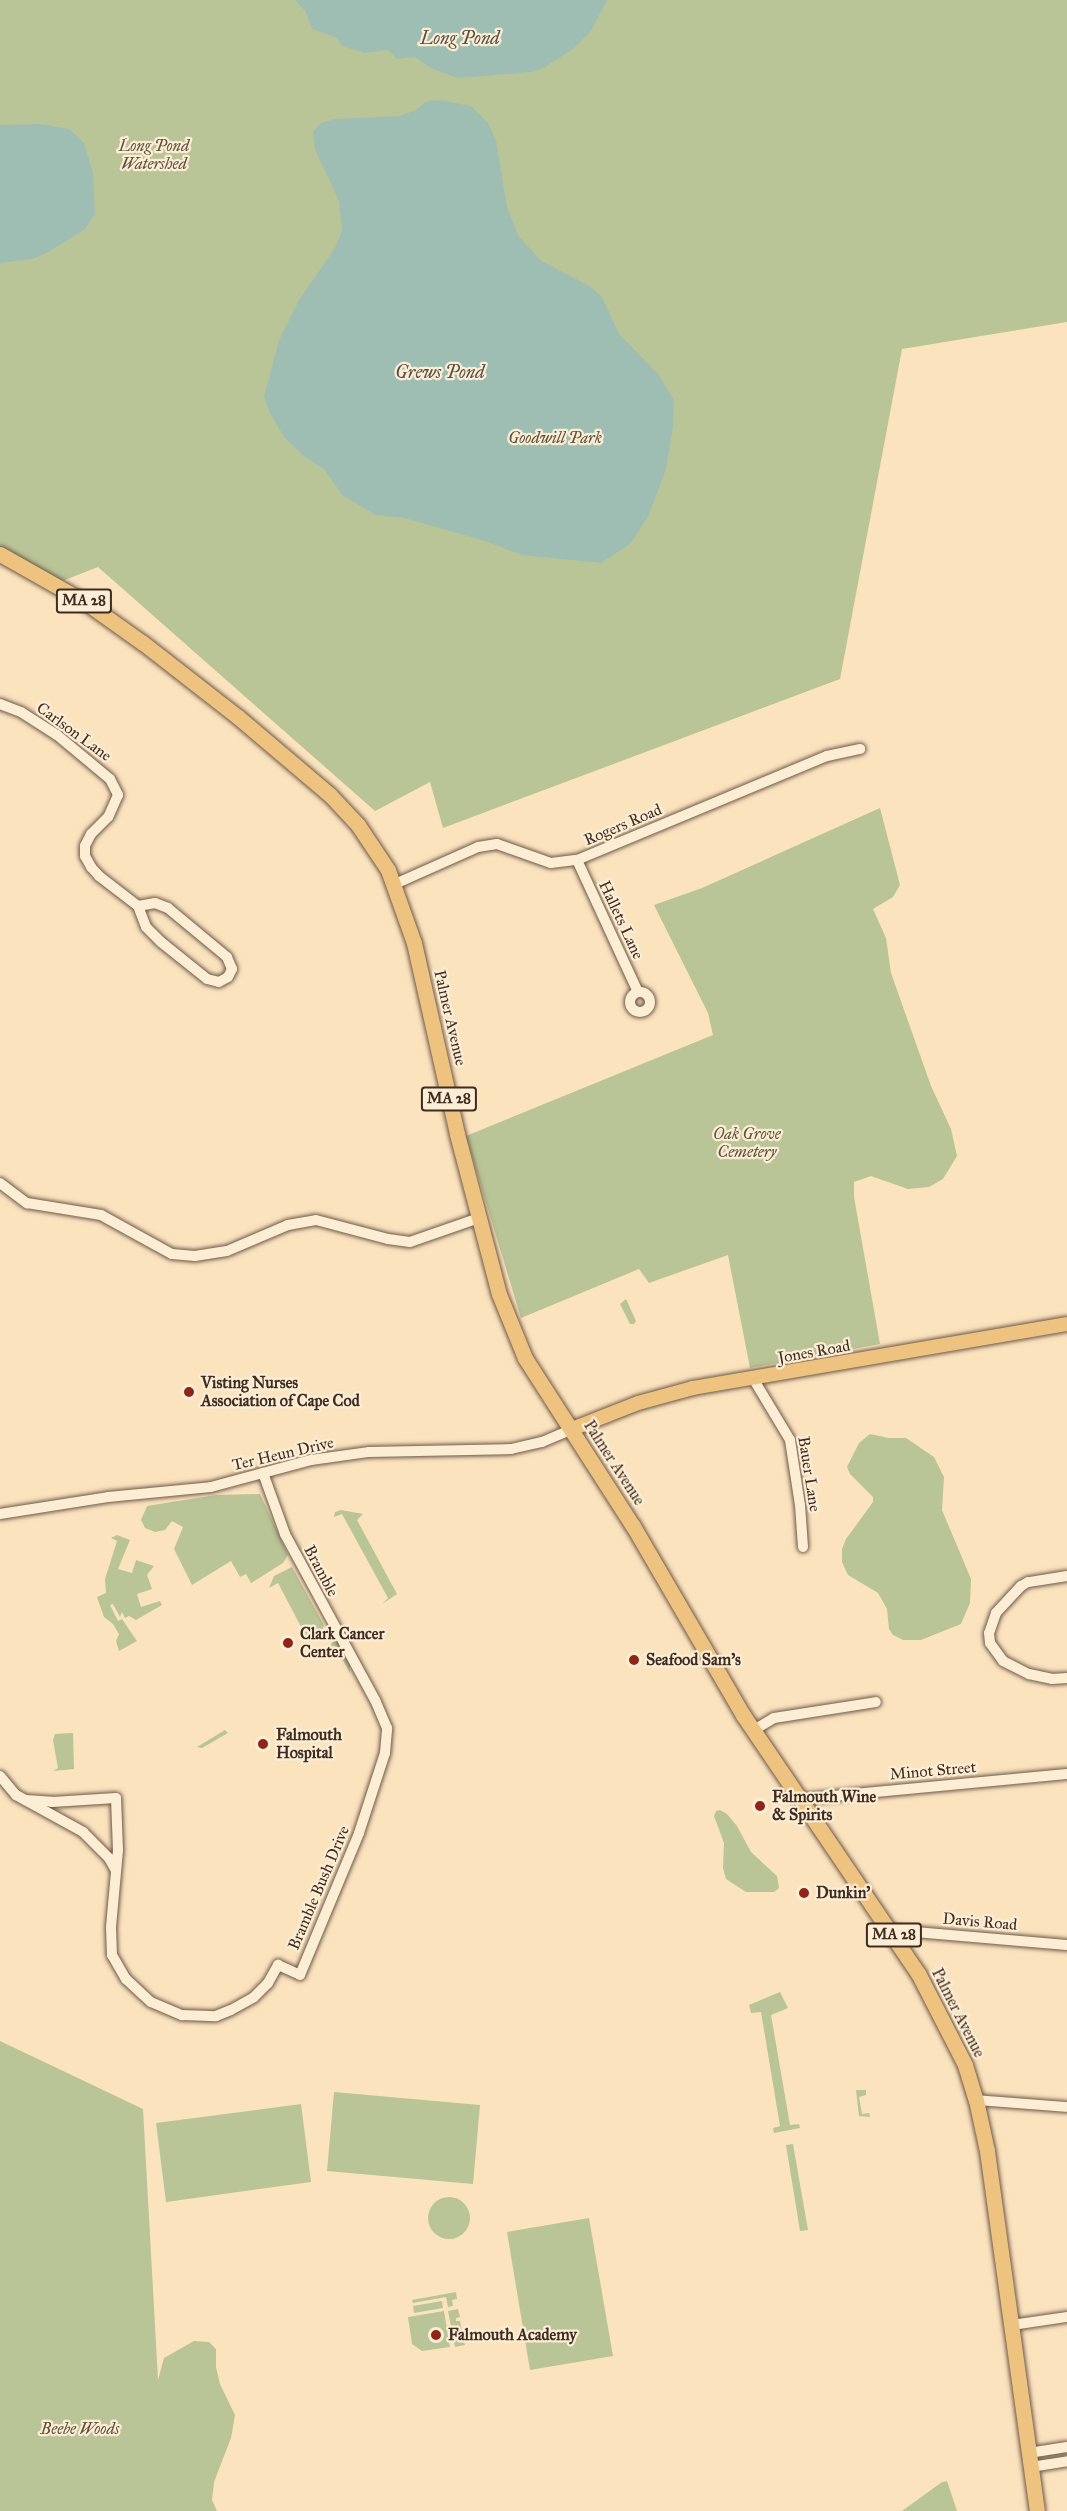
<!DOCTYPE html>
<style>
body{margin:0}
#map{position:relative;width:1067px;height:2511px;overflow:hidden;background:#fbe3be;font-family:"IM FELL Great Primer",serif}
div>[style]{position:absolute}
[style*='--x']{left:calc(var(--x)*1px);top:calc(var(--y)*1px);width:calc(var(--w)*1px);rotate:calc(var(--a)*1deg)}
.green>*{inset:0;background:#b9c596}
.round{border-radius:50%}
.water>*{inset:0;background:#9fbeb3}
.roads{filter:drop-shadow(0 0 2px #6e5948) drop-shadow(0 0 2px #6e5948)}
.minor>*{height:10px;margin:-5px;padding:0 5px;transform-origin:5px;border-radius:5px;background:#fcedd5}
.minor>.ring{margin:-5px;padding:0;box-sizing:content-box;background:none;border:10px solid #fcedd5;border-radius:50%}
.major>*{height:14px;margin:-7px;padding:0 7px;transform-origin:7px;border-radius:7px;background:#eec27f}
.highway>*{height:15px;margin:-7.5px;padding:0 7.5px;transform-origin:7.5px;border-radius:7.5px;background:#eec27f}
.dots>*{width:16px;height:16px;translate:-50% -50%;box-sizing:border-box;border:3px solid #fcedd5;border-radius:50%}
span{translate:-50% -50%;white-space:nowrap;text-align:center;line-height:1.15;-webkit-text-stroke:4.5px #fcedd5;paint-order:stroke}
.shield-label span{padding:2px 4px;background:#fcedd5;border:2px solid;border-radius:4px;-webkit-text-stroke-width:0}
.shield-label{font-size:15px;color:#3f2b21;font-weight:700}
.park-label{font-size:16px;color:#5e523e;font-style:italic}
.street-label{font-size:16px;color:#3f2b21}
.poi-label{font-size:16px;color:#3f2b21;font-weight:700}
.left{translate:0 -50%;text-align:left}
.water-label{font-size:18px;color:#575046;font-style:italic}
</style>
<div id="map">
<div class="green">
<div style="clip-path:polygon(0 0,1067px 0,1067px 322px,902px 349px,840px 679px,443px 828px,430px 782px,375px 811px,98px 567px,57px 583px,0 557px)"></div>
<div style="clip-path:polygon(880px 808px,900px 885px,893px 897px,873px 909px,886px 938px,891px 973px,931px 1086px,951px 1129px,957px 1156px,943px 1179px,929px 1187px,908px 1189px,871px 1176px,854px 1182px,854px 1197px,880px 1344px,750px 1368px,728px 1255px,649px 1283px,639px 1269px,521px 1318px,466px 1136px,713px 1035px,708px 1013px,654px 905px,702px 888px)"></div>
<div style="clip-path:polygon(626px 1299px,636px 1321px,634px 1324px,630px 1324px,620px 1304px)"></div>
<div style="clip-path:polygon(870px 1434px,889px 1438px,906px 1438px,934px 1457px,944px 1477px,942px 1510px,971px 1579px,970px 1603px,961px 1624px,921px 1640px,903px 1640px,893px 1635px,889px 1629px,887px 1609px,878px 1593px,848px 1575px,842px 1562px,842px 1549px,846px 1539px,873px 1502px,873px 1497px,850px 1474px,847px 1467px,859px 1443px)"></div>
<div style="clip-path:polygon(260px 1494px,288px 1555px,283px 1563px,251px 1583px,246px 1574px,240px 1577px,231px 1561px,192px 1585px,174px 1549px,183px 1527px,172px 1521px,165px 1530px,155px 1532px,145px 1528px,141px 1520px,147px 1506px,153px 1505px,216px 1495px)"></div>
<div style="clip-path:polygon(341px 1510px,363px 1514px,357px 1520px,397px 1594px,382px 1604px,388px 1598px,342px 1514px,334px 1517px,335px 1512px)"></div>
<div style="clip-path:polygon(117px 1535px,130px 1540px,118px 1569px,132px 1573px,136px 1560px,154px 1566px,147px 1575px,152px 1589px,137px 1594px,141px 1607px,160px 1601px,162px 1605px,136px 1620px,129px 1616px,125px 1618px,122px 1612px,120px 1617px,113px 1604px,110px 1605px,118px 1621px,122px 1619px,137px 1641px,119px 1651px,116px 1641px,119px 1634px,113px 1624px,104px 1617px,97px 1597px,106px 1593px,105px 1579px,117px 1541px,111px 1538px)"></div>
<div style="clip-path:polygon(292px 1567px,324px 1625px,320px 1636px,309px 1642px,278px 1583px,269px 1588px,274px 1576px)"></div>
<div style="clip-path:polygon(334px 1640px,338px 1642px,350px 1665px,350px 1673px,335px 1646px,329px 1647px)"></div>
<div style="clip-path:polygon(225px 1730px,228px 1733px,202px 1748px,197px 1747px)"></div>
<div style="clip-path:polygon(73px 1733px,74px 1769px,53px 1771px,58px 1768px,53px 1740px,55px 1734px)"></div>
<div style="clip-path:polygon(720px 1810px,727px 1814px,737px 1826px,751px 1852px,777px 1876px,779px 1888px,774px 1892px,746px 1892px,726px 1879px,723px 1868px,724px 1843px,714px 1816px,716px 1811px)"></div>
<div style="clip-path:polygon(780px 1992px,788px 2008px,771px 2015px,790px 2125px,799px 2124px,800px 2128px,774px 2133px,773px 2128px,780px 2126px,761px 2012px,751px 2013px,749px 2005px)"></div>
<div style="clip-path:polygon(0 2041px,143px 2109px,158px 2380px,164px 2358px,194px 2341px,209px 2342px,216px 2349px,216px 2367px,220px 2384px,235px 2415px,231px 2438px,214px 2482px,212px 2500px,217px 2511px,0 2511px)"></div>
<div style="clip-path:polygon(856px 2090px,866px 2090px,866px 2095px,859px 2097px,862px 2114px,869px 2113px,870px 2117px,859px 2116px)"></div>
<div style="clip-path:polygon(334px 2092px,480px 2105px,473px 2184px,327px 2171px)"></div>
<div style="clip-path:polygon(301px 2104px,311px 2182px,166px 2202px,156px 2123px)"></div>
<div style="clip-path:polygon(793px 2144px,808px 2230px,800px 2231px,786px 2145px)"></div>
<div class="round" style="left:428px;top:2197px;width:42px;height:42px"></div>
<div style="clip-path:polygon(589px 2218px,613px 2356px,530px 2370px,507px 2232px)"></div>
<div style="clip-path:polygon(456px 2292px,457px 2299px,452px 2300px,453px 2306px,448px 2307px,446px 2297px,413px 2303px,412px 2300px)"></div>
<div style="clip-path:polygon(442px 2301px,443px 2308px,414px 2313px,413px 2306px)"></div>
<div style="clip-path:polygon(458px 2309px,460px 2317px,456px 2318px,456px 2321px,460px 2321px,463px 2336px,459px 2337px,459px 2340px,463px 2339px,465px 2345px,455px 2347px,448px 2311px)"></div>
<div style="clip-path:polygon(444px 2311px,450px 2347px,422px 2351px,412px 2344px,408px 2317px)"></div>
<div style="clip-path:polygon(947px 2481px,957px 2511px,902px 2511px,942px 2482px)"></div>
</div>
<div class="water">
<div style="clip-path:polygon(295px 0,607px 0,591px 31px,573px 49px,545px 67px,533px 72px,457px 78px,431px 68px,415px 57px,397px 59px,388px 50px,365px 53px,342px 46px,337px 38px,312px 29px,305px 11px)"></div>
<div style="clip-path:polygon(440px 100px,471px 106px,488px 123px,496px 140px,507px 207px,518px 235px,541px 261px,590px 286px,602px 297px,620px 335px,658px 374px,674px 400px,673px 426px,666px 469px,648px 517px,631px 543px,601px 563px,522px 555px,482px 540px,404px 518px,376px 515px,342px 495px,324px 469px,305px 457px,284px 437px,270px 413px,264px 397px,279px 340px,299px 300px,335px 248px,342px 231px,339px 201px,315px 150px,313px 132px,321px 123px,335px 119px,400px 116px,416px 110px,426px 101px)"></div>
<div style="clip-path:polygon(42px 124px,69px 129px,84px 143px,93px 173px,95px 214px,85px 229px,45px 254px,32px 259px,0 263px,0 125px)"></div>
</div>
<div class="roads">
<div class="minor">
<div style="--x:0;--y:704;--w:22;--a:21"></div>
<div style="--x:21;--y:712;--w:43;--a:32.6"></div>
<div style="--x:57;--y:735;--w:69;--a:39.7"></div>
<div style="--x:110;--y:779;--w:18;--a:63"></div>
<div style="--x:118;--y:795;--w:24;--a:114"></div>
<div style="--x:108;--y:817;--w:24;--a:135"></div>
<div style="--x:91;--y:834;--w:13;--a:117"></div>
<div style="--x:85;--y:846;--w:10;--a:90"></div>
<div style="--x:85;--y:856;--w:13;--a:61"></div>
<div style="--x:91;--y:867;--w:12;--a:48"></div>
<div style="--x:99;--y:876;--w:49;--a:37.6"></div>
<div style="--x:138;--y:906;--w:22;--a:69"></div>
<div style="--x:146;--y:927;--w:21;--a:45"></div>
<div style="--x:161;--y:942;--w:59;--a:38.8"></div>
<div style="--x:207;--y:979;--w:12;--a:14"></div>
<div style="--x:219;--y:982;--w:10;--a:-29"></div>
<div style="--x:228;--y:977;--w:9;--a:-63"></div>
<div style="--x:232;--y:969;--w:13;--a:-113"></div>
<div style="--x:227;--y:957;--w:77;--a:-140.3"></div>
<div style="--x:168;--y:908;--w:14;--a:-159"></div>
<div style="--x:155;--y:903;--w:17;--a:170"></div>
<div style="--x:577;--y:860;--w:145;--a:65.2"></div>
<div style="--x:395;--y:884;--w:91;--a:-24"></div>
<div style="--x:478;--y:847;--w:19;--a:-9"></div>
<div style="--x:497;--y:844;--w:57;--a:19.4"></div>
<div style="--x:551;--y:863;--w:26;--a:-7"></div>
<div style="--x:577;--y:860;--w:271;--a:-22.6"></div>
<div style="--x:827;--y:756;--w:34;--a:-12"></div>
<div class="ring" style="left:630px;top:992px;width:10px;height:10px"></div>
<div style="--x:0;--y:1183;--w:34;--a:37"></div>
<div style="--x:27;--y:1203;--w:75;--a:9.2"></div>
<div style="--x:101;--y:1215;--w:81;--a:28.8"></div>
<div style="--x:172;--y:1254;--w:23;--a:5"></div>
<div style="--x:195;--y:1256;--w:32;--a:-9"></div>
<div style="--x:227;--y:1251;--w:66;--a:-23.1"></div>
<div style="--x:288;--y:1225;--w:28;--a:-10"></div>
<div style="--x:316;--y:1220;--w:74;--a:14.8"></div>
<div style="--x:388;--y:1239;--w:22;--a:8"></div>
<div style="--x:410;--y:1242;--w:73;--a:-19.2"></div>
<div style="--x:754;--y:1380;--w:70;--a:59"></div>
<div style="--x:790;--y:1440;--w:66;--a:81.3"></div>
<div style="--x:800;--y:1505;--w:42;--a:85.9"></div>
<div style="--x:0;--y:1514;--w:109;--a:-8.9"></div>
<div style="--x:108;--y:1497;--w:103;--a:-5.5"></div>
<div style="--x:211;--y:1487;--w:104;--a:-15.1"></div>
<div style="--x:311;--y:1460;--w:59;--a:-7.9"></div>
<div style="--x:369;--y:1452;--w:142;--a:-1.2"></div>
<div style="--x:511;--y:1449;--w:32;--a:-13"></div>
<div style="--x:542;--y:1442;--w:33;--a:-23"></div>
<div style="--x:1067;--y:1576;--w:39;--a:171"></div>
<div style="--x:1028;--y:1582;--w:8;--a:150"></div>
<div style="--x:1021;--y:1586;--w:37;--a:133"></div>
<div style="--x:996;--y:1613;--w:21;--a:109"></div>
<div style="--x:989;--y:1633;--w:10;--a:84"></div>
<div style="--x:990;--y:1643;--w:22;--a:54"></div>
<div style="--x:1003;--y:1661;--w:29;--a:27"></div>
<div style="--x:1029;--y:1674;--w:24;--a:12"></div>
<div style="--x:1052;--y:1679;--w:15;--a:-4"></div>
<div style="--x:754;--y:1730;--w:23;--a:-31"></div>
<div style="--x:774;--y:1718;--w:103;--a:-8.9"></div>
<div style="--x:0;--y:1776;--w:25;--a:50"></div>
<div style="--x:16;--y:1795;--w:77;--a:28.9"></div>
<div style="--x:83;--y:1832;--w:37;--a:45"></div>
<div style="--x:109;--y:1858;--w:13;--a:61"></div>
<div style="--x:801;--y:1799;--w:267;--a:-5.4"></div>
<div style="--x:26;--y:1800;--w:26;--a:4"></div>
<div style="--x:52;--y:1802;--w:64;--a:-3.6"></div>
<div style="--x:116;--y:1798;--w:52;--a:87.8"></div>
<div style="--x:118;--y:1850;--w:77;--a:95.2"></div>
<div style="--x:111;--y:1927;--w:28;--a:88"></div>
<div style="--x:112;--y:1955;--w:28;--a:60"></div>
<div style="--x:126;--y:1979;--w:34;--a:43"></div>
<div style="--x:151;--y:2002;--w:34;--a:23"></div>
<div style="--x:182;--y:2015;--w:34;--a:2"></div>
<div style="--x:216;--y:2016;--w:16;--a:-22"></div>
<div style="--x:231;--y:2010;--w:26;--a:-29"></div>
<div style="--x:254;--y:1997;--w:20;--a:-45"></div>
<div style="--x:268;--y:1983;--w:21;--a:-61"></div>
<div style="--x:278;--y:1965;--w:24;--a:24"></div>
<div style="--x:300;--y:1975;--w:154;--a:-67.4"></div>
<div style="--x:359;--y:1833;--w:84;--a:-72"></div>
<div style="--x:385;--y:1753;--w:25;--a:-85"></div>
<div style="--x:387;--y:1728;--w:30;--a:-113"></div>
<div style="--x:375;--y:1700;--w:189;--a:-118.5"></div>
<div style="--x:285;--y:1534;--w:65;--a:-109.8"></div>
<div style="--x:891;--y:1930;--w:177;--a:4.9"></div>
<div style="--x:976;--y:2100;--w:91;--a:4.4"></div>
<div style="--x:1012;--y:2325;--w:56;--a:-8.3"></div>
<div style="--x:1029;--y:2453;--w:38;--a:-9"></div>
<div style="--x:1031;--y:2467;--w:36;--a:-9"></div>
</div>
<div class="major">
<div style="--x:572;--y:1429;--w:71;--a:-21.5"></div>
<div style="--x:638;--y:1403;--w:57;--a:-15.3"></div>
<div style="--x:693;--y:1388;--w:379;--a:-9.7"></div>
</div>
<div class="highway">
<div style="--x:0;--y:554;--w:98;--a:29.5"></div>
<div style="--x:85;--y:602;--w:71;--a:35.3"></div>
<div style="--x:143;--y:643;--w:120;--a:37.9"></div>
<div style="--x:238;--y:717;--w:121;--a:40.3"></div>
<div style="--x:330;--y:795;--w:41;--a:47"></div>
<div style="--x:358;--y:825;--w:54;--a:56.3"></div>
<div style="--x:388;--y:870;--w:77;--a:70.4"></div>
<div style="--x:414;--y:943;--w:196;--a:77.3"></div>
<div style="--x:457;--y:1134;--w:165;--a:75.3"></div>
<div style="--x:499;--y:1294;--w:69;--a:67.9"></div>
<div style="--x:525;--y:1358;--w:200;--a:57.3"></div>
<div style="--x:633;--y:1526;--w:219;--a:59.8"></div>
<div style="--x:743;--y:1715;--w:312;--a:55.9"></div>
<div style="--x:918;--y:1973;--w:103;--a:62.9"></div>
<div style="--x:965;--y:2065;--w:37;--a:73"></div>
<div style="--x:976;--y:2100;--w:52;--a:77.8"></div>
<div style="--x:987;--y:2151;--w:363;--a:82.1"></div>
</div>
</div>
<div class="dots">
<div style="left:189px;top:1392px;background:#8f2418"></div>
<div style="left:288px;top:1643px;background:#8f2418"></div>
<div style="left:634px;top:1660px;background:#8f2418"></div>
<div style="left:263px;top:1744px;background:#8f2418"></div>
<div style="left:760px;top:1806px;background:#8f2418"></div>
<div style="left:804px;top:1893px;background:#8f2418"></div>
<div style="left:436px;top:2335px;background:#8f2418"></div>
</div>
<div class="shield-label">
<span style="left:84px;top:601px">MA 28</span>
<span style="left:449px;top:1099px">MA 28</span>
<span style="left:894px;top:1935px">MA 28</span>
</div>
<div class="park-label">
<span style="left:154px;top:155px">Long Pond<br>Watershed</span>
<span style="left:555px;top:438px">Goodwill Park</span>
<span style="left:747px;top:1143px">Oak Grove<br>Cemetery</span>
<span style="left:80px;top:2429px">Beebe Woods</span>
</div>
<div class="street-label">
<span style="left:74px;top:732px;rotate:36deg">Carlson Lane</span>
<span style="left:623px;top:825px;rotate:-23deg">Rogers Road</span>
<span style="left:621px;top:920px;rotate:65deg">Hallets Lane</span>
<span style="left:450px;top:1018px;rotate:77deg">Palmer Avenue</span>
<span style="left:814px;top:1352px;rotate:-10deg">Jones Road</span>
<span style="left:283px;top:1454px;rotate:-13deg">Ter Heun Drive</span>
<span style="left:614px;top:1463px;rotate:57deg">Palmer Avenue</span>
<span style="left:809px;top:1474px;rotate:81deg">Bauer Lane</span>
<span style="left:321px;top:1571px;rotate:62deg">Bramble</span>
<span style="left:933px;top:1771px;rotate:-5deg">Minot Street</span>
<span style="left:319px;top:1888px;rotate:-67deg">Bramble Bush Drive</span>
<span style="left:980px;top:1922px;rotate:5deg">Davis Road</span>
<span style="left:958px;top:2013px;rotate:63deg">Palmer Avenue</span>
</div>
<div class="poi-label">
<span class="left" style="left:201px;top:1392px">Visting Nurses<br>Association of Cape Cod</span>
<span class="left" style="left:300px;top:1643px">Clark Cancer<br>Center</span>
<span class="left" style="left:646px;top:1660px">Seafood Sam's</span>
<span class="left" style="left:276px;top:1744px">Falmouth<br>Hospital</span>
<span class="left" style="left:772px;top:1806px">Falmouth Wine<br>&amp; Spirits</span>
<span class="left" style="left:816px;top:1893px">Dunkin'</span>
<span class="left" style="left:448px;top:2335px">Falmouth Academy</span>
</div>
<div class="water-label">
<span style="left:460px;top:38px">Long Pond</span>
<span style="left:440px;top:372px">Grews Pond</span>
</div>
</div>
